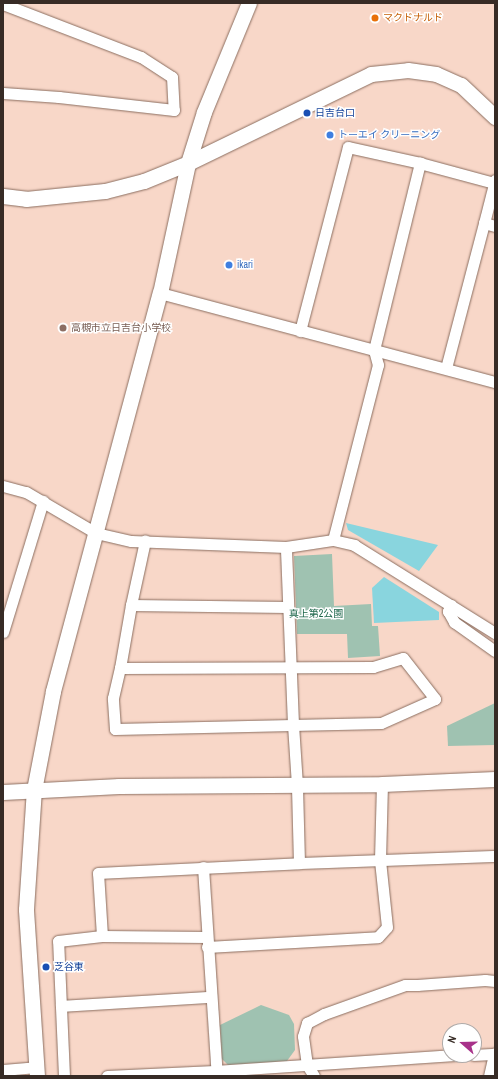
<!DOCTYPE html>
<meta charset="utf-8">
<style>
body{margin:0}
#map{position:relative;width:498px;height:1079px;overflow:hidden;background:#f8d7c8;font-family:"Archivo Narrow","Noto Sans JP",sans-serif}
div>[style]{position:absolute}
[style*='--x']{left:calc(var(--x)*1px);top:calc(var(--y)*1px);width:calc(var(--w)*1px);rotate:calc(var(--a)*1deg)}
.green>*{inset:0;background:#9fc2b1}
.water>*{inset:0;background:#89d5de}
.roads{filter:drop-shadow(0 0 1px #8b6e60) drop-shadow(0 0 1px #8b6e60)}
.street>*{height:11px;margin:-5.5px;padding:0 5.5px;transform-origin:5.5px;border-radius:5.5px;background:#fff}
.secondary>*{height:15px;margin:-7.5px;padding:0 7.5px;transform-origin:7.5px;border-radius:7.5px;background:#fff}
.dots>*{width:11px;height:11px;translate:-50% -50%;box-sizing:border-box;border:2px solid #fff;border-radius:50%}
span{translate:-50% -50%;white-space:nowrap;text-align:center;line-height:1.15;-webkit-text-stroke:3px #fff;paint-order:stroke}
.food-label{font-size:10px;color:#c56008}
.left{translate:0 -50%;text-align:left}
.transit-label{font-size:10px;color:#164399}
.shop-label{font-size:10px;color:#366cbe}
.education-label{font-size:10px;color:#785e54}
.park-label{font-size:10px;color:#1a6448}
.frame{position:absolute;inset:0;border:4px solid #372b25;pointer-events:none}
.north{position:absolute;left:442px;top:1023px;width:40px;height:40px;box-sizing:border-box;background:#fff;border:1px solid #afaaa8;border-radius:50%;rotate:290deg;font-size:11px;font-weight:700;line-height:16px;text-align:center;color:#372b25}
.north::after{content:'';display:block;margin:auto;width:14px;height:18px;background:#a8328a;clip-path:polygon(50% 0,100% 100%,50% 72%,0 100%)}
</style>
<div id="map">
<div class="green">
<div style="clip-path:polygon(332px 554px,334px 606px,371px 604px,372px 626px,378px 626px,380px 656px,348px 658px,347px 634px,297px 634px,294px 556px)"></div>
<div style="clip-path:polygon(495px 703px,495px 745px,448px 746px,447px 726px)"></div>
<div style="clip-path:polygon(261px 1005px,289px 1015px,294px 1024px,295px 1050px,287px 1061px,228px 1065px,222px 1059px,220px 1025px)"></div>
</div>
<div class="water">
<div style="clip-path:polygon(346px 523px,438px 545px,419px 571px,348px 530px)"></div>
<div style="clip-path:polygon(384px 577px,439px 612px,439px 620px,374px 623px,372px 588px)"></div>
</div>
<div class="roads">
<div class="street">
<div style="--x:3;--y:4;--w:148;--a:21"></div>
<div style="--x:141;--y:57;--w:37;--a:33"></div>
<div style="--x:172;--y:77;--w:33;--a:87"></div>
<div style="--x:174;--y:110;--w:116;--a:-173.6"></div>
<div style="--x:59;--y:97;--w:56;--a:-175.9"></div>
<div style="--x:495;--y:180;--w:44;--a:104.3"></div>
<div style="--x:484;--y:223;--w:11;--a:15"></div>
<div style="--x:160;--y:293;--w:347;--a:14.9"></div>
<div style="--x:300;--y:331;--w:190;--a:-75.4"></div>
<div style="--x:348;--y:147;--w:74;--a:12.5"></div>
<div style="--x:446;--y:368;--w:150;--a:-75.3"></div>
<div style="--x:3;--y:486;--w:24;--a:15"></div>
<div style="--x:26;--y:492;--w:81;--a:30.4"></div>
<div style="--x:96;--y:533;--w:36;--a:13"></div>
<div style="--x:131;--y:541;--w:155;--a:2.2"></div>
<div style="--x:286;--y:547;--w:48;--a:-8.5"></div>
<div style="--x:333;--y:540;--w:22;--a:13"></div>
<div style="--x:354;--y:545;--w:166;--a:32"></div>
<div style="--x:333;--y:540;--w:181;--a:-75.6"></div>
<div style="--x:378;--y:365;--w:16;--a:-105"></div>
<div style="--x:374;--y:350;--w:193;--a:-76.2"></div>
<div style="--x:420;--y:163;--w:77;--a:15.1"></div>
<div style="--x:131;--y:605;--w:66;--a:-77.7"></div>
<div style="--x:451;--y:605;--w:7;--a:117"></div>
<div style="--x:448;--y:611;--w:13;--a:61"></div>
<div style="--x:454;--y:622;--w:50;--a:35.3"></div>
<div style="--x:3;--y:632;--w:137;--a:-73"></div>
<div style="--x:403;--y:658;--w:52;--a:52"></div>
<div style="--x:435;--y:699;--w:59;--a:156"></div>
<div style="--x:381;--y:723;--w:266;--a:178.7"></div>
<div style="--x:115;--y:729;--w:31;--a:-94"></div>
<div style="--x:113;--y:698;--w:31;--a:-77"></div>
<div style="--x:120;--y:668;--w:253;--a:-0.2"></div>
<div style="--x:373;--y:667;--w:31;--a:-17"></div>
<div style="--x:120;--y:668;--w:64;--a:-80.1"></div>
<div style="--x:131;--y:605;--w:156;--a:0.7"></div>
<div style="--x:299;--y:863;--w:195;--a:-2.1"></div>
<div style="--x:203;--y:867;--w:209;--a:86.2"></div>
<div style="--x:102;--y:936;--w:105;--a:0.5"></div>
<div style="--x:207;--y:947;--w:171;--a:-3.3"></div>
<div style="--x:378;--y:937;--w:13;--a:-48"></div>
<div style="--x:387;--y:927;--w:67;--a:-96"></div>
<div style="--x:380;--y:860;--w:76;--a:-88.5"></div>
<div style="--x:61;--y:1006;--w:149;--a:-3.5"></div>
<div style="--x:474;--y:1055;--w:21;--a:-3"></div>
<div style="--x:3;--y:1070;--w:33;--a:-5"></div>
<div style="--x:64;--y:1076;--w:135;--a:-92.5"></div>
<div style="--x:58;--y:941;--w:44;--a:-6.5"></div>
<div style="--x:102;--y:936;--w:63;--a:-93.6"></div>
<div style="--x:98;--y:873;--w:201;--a:-2.8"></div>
<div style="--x:299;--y:863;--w:78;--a:-91.5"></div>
<div style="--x:297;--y:785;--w:61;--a:-93.8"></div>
<div style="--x:293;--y:724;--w:177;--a:-92.3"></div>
<div style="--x:107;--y:1076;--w:108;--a:-2.7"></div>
<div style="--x:215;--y:1071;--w:244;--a:-3.8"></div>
<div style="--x:314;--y:1076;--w:13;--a:-122"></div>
<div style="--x:307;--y:1065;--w:29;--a:-98"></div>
<div style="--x:303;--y:1036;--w:14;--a:-73"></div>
<div style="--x:307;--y:1023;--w:19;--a:-28"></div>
<div style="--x:324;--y:1014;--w:86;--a:-19.7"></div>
<div style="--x:405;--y:985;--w:12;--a:0"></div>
<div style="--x:417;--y:985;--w:68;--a:-4.2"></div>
<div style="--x:485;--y:980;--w:10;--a:6"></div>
<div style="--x:489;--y:1076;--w:23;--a:-77"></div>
</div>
<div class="secondary">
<div style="--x:3;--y:196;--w:23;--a:7"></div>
<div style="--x:26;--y:199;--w:79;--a:-5.8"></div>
<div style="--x:105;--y:191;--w:40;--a:-14.4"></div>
<div style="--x:144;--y:181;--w:48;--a:-22.2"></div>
<div style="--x:188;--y:163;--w:203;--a:-25.9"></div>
<div style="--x:371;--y:74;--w:37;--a:-6"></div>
<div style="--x:408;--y:70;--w:28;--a:8"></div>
<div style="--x:436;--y:74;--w:27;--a:24"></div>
<div style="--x:461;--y:85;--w:47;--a:43.3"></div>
<div style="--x:3;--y:792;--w:116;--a:-3"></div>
<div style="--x:119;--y:786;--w:263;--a:-0.4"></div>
<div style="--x:382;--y:784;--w:113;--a:-2.5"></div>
<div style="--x:37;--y:1076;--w:167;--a:-93.8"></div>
<div style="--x:26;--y:909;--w:119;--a:-86.2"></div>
<div style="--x:34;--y:790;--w:101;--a:-79.1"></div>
<div style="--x:53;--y:691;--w:412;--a:-75"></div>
<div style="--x:160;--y:293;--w:133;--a:-77.8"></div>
<div style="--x:188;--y:163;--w:53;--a:-72.6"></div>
<div style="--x:204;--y:112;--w:118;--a:-67.6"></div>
</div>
</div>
<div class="dots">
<div style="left:375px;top:18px;background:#e8710a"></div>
<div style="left:307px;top:113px;background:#1a4fb4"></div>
<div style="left:330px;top:135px;background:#3f7fe0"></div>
<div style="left:229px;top:265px;background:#3f7fe0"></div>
<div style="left:63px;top:328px;background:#8d6e63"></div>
<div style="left:46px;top:967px;background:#1a4fb4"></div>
</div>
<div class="food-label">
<span class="left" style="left:383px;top:18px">マクドナルド</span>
</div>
<div class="transit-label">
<span class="left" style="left:315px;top:113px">日吉台口</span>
<span class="left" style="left:54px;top:967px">芝谷東</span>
</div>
<div class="shop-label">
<span class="left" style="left:338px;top:135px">トーエイ クリーニング</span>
<span class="left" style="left:237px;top:265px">ikari</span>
</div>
<div class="education-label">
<span class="left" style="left:71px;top:328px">高槻市立日吉台小学校</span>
</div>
<div class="park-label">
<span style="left:316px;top:614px">真上第2公園</span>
</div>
<div class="frame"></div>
<div class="north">N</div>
</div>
